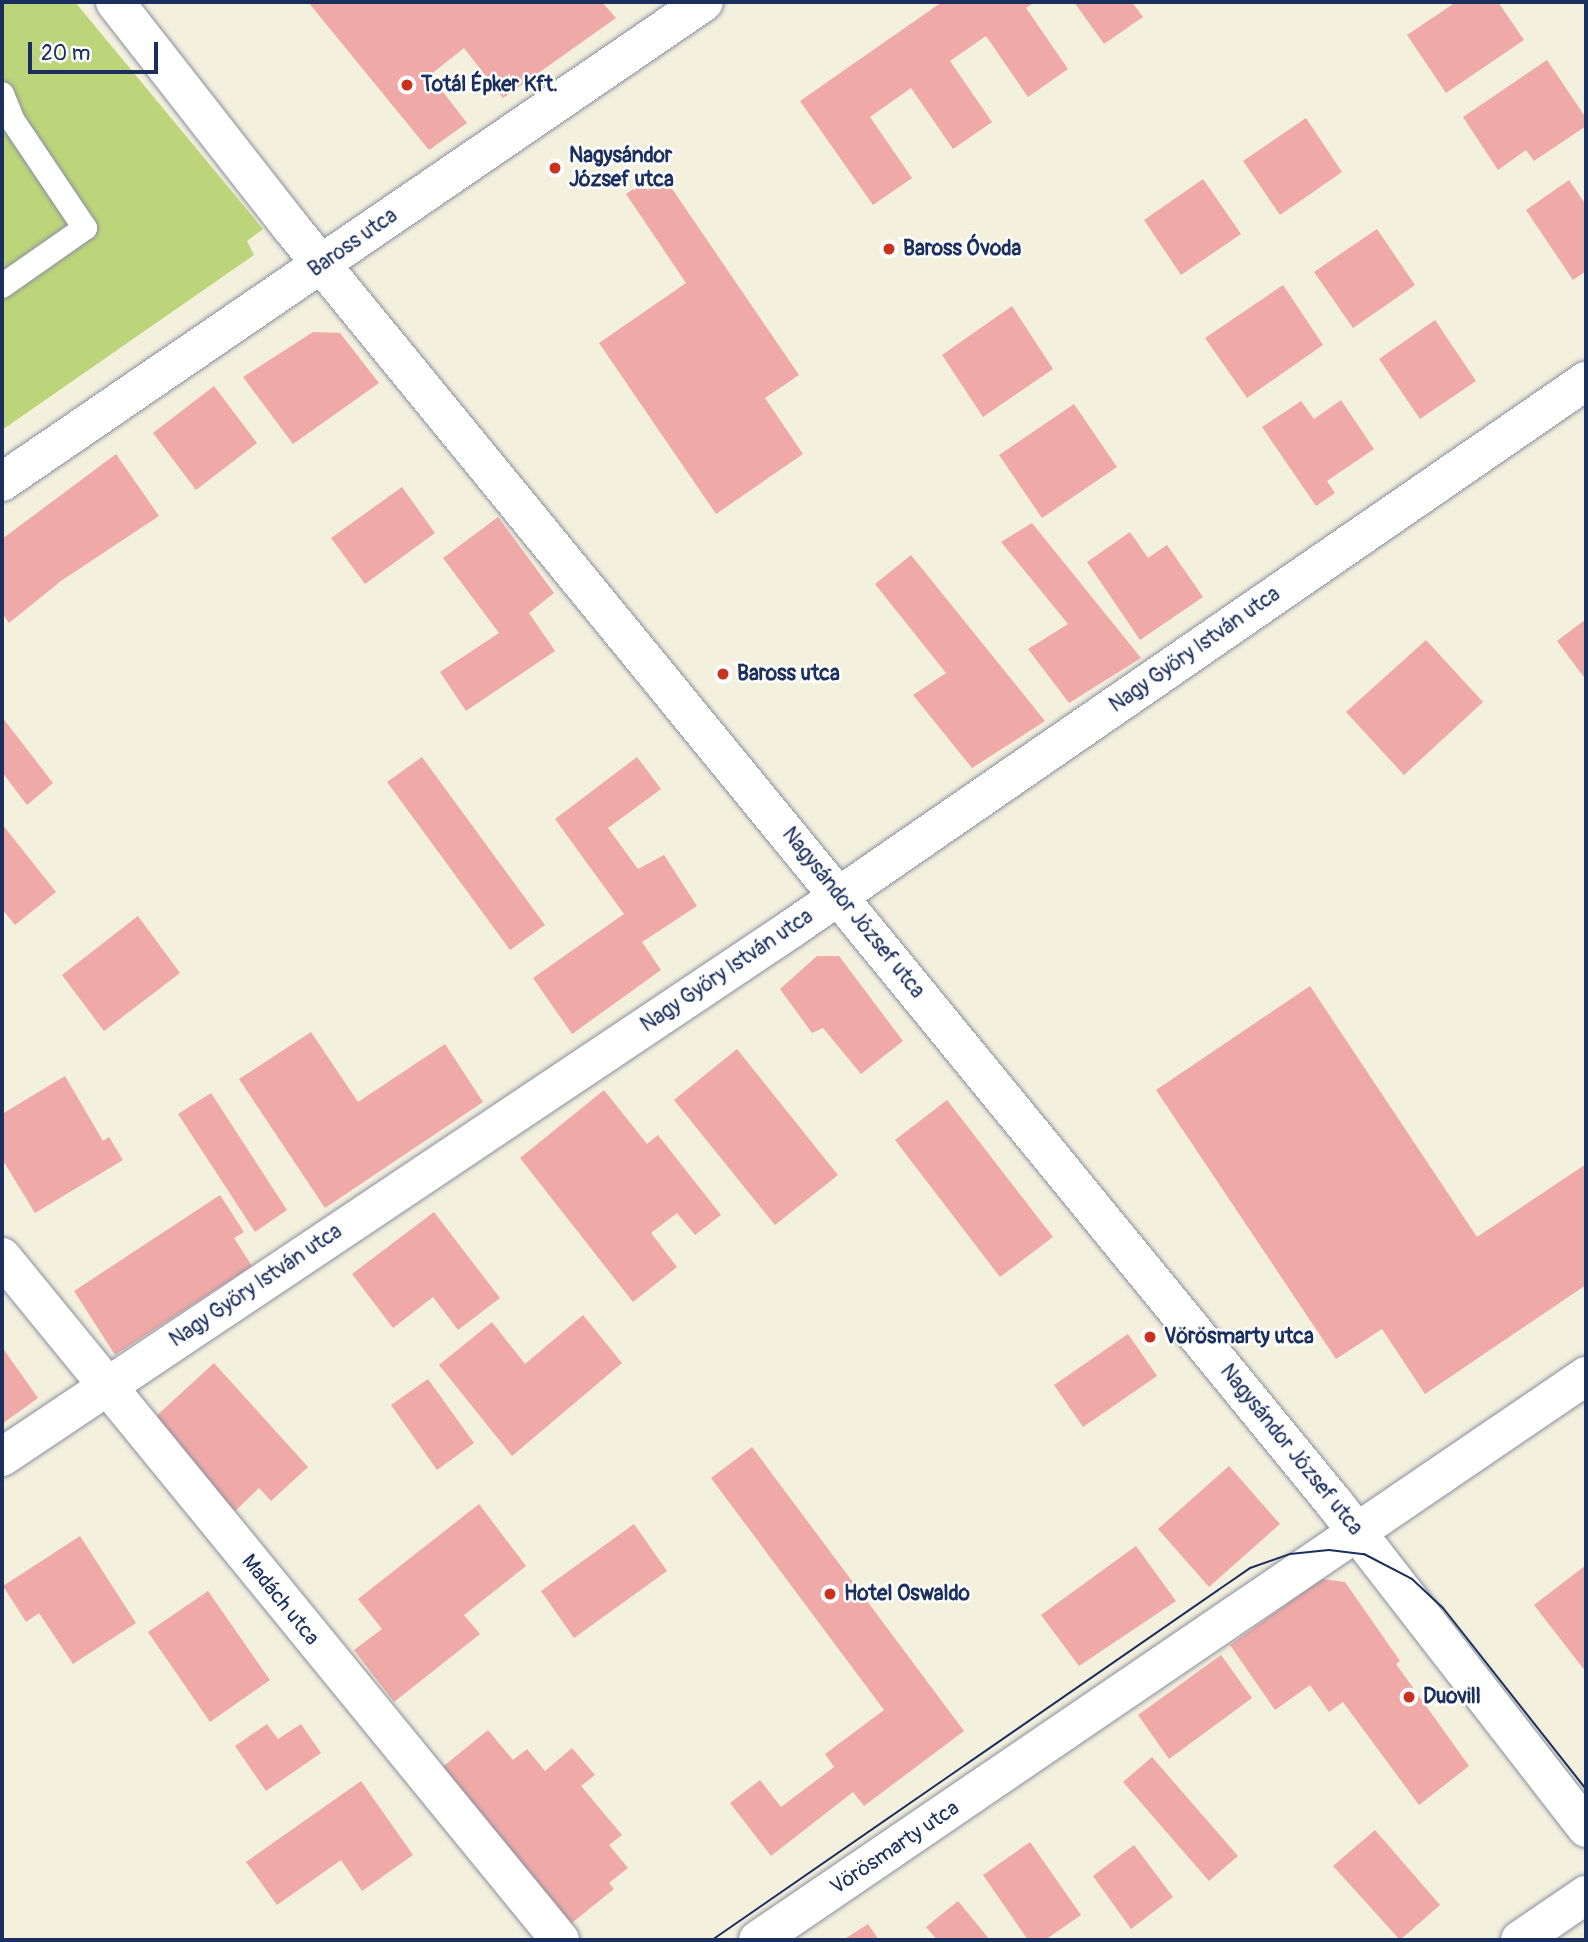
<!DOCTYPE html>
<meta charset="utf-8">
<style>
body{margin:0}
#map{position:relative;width:1588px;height:1942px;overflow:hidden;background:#f4f0de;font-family:Pangolin,sans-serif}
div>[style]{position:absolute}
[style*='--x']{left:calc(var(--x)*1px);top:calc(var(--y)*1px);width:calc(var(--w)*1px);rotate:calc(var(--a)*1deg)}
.green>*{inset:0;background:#bdd57a}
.building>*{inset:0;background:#efaaa8}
.roads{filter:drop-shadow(0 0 2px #88909e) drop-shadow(0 0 2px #88909e)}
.service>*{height:24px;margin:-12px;padding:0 12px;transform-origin:12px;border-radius:12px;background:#fff}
.minor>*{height:38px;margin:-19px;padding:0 19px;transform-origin:19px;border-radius:19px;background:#fff}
.tertiary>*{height:38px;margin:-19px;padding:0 19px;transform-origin:19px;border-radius:19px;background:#fff}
.tram>*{height:2px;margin:-1px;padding:0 1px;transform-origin:1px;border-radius:1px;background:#1b2f5e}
.dots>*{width:19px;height:19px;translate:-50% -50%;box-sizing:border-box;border:4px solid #fff;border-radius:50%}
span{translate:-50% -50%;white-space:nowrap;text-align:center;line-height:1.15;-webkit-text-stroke:5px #fff;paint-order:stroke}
.poi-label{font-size:21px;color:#1b2f5e;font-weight:700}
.left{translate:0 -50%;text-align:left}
.street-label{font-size:21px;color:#1b2f5e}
.frame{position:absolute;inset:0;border:4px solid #1b2f5e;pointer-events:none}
.scale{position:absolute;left:28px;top:42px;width:130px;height:32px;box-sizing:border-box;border:4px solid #1b2f5e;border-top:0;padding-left:9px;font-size:21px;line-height:24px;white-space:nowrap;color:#1b2f5e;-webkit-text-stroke:5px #fff;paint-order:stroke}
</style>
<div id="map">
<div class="green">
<div style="clip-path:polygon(2px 2px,75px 2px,263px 229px,247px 241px,254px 255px,2px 430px)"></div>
</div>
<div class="building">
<div style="clip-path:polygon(308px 2px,602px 2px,616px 18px,503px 98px,464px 48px,430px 75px,467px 123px,429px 150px)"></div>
<div style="clip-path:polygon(942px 2px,1035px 2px,1026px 8px,1068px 69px,1028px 97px,986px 36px,950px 61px,992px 122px,953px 149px,911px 88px,870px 117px,912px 178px,873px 205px,800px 101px)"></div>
<div style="clip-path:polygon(1074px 2px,1132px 2px,1143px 17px,1104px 44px)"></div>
<div style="clip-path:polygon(1456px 2px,1498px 2px,1524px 40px,1446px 93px,1407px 35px)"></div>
<div style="clip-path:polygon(1547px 60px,1586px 118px,1586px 126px,1534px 161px,1526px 150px,1498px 170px,1463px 117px)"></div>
<div style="clip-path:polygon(1306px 118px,1342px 172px,1280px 215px,1243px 161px)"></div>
<div style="clip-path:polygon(660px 171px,799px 375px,765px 398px,803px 454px,716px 514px,599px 343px,686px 283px,626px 194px)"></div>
<div style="clip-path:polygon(1203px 179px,1241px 234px,1181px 275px,1144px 220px)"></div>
<div style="clip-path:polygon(1569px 180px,1586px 205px,1586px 271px,1573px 280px,1526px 210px)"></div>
<div style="clip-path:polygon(1377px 229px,1415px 285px,1353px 328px,1314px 272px)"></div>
<div style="clip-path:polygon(1283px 285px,1323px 345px,1247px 398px,1205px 338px)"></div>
<div style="clip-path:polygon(1012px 306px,1053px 369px,983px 417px,942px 355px)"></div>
<div style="clip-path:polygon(1435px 320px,1476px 381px,1420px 419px,1379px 359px)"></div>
<div style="clip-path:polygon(313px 332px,340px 333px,379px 383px,293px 444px,243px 377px)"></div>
<div style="clip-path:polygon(214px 386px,257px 443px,196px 490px,153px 433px)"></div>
<div style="clip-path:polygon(1341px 400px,1374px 449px,1327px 481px,1335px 493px,1316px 506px,1262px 427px,1301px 401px,1314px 419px)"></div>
<div style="clip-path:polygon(1074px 404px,1117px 467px,1042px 518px,999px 455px)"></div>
<div style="clip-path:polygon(116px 454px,159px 516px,61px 581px,9px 623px,2px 613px,2px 539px)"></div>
<div style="clip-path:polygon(402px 487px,435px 533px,365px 584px,331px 538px)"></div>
<div style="clip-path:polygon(498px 517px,554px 593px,529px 613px,555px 651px,466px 711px,440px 672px,499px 633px,443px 558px)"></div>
<div style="clip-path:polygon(1032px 523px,1141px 658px,1069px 703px,1028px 649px,1068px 624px,1001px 542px)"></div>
<div style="clip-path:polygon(1130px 532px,1148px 558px,1167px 545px,1203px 597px,1140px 640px,1087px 562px)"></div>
<div style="clip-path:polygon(911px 555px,1045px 721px,972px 768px,913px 695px,946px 673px,875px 584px)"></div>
<div style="clip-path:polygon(1586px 619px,1586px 680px,1557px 641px)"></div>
<div style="clip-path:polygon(1426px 640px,1483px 702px,1404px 775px,1346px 712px)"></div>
<div style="clip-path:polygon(2px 717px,53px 783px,27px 805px,2px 772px)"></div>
<div style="clip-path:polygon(422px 757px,545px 925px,510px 950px,387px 782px)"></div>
<div style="clip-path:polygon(637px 757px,661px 789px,608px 828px,638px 869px,664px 855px,697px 906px,642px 942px,661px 970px,572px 1034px,533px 978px,624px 914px,555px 819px)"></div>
<div style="clip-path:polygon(2px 824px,56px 892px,15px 925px,2px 909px)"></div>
<div style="clip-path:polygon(138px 916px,180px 973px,104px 1031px,62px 975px)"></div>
<div style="clip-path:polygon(817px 956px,839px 956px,903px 1041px,861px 1074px,823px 1028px,812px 1033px,780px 989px)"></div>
<div style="clip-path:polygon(1310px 986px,1477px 1237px,1586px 1164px,1586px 1285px,1425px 1394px,1382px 1329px,1336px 1359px,1156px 1090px)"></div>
<div style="clip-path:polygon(311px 1032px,358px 1102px,445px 1044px,483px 1102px,325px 1208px,239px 1079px)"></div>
<div style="clip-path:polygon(737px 1049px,838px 1175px,775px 1225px,674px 1100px)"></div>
<div style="clip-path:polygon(65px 1076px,103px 1141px,109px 1137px,123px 1160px,35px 1213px,2px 1159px,2px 1114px)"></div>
<div style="clip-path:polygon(604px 1090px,647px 1144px,658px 1135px,721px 1215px,695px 1235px,677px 1213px,651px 1233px,677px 1267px,633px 1302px,520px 1158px)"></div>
<div style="clip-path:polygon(211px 1093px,287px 1210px,255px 1232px,178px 1114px)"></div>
<div style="clip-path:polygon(947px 1100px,1053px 1237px,1000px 1277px,895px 1140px)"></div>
<div style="clip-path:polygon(220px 1195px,244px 1232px,234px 1238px,252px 1266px,115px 1355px,74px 1291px)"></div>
<div style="clip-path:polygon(434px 1212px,500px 1298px,458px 1330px,433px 1297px,393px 1328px,352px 1274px)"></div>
<div style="clip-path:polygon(583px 1315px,622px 1363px,512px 1456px,439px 1365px,492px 1322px,525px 1364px)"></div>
<div style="clip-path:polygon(1128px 1334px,1157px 1376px,1083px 1427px,1054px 1385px)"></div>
<div style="clip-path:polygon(2px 1347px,38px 1398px,2px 1424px)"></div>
<div style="clip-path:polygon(214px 1363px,308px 1467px,271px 1501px,259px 1488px,234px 1512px,152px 1420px)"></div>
<div style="clip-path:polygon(428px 1379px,474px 1443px,437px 1470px,391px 1405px)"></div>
<div style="clip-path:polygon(752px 1447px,964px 1731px,864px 1806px,853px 1792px,771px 1856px,730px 1803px,760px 1780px,781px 1807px,834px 1767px,825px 1754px,884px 1710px,711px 1478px)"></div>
<div style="clip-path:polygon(1229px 1466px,1280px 1524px,1209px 1587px,1158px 1529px)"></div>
<div style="clip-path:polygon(479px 1504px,526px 1566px,464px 1615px,480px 1634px,394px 1702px,354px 1650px,382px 1629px,358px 1599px)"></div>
<div style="clip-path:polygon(634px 1524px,667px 1571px,574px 1638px,541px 1591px)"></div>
<div style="clip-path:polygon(80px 1536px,136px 1623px,73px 1664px,39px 1613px,26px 1622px,3px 1586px)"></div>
<div style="clip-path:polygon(1136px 1546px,1176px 1601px,1079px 1666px,1041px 1615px)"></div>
<div style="clip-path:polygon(1586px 1565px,1586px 1672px,1534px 1605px)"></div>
<div style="clip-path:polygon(1322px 1579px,1345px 1582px,1400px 1661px,1396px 1664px,1469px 1766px,1419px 1805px,1343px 1702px,1329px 1712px,1310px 1685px,1275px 1710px,1230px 1645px)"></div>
<div style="clip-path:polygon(208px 1591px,270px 1680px,210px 1722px,148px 1632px)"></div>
<div style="clip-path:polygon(1221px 1655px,1252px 1698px,1169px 1759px,1138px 1715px)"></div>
<div style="clip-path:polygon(267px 1724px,278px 1739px,301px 1724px,321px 1753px,266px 1791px,235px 1746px)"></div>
<div style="clip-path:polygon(488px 1730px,513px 1760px,527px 1749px,545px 1771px,572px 1748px,595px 1775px,581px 1786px,622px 1835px,609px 1845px,628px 1868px,609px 1883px,614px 1889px,568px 1926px,440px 1769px)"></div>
<div style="clip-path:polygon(1152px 1757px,1238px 1856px,1209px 1881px,1123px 1782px)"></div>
<div style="clip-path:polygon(361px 1781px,413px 1855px,362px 1891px,341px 1860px,277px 1905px,246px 1862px)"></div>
<div style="clip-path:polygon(1375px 1830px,1440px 1905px,1400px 1940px,1333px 1866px)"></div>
<div style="clip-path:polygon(1030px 1842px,1081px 1915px,1045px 1940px,1028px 1940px,983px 1875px)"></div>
<div style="clip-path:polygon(1134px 1845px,1173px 1897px,1131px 1929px,1093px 1876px)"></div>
<div style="clip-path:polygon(958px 1901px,990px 1940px,937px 1940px,926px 1927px)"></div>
<div style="clip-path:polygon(868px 1924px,879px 1940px,843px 1940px)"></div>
</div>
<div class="roads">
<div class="service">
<div style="--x:2;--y:94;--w:29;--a:68"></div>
<div style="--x:13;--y:121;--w:129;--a:56.1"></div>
<div style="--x:85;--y:228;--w:101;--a:145.1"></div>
</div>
<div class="minor">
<div style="--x:2;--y:1257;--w:882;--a:50.75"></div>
<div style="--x:2;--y:1457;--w:949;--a:-33.79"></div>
<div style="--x:791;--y:929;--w:966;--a:-34.58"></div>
<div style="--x:758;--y:1940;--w:1002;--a:-34.26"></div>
<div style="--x:1520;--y:1940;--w:80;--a:-34.3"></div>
</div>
<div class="tertiary">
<div style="--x:115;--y:2;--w:284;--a:52"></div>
<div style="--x:290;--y:226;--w:1651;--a:50.73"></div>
<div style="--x:1335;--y:1504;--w:410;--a:52.2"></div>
<div style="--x:2;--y:482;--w:850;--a:-34.36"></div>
</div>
</div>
<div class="tram">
<div style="--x:712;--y:1940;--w:654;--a:-34.66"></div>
<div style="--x:1250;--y:1568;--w:42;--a:-19.3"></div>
<div style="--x:1290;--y:1554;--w:39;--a:-6"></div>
<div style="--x:1329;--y:1550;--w:35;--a:7"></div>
<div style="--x:1364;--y:1554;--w:54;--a:27.5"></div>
<div style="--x:1412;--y:1579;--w:42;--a:43.1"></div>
<div style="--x:1443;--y:1608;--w:231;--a:51.7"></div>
</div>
<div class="dots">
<div style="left:407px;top:85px;background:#c8321e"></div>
<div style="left:555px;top:168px;background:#c8321e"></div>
<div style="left:889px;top:249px;background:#c8321e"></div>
<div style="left:723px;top:674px;background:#c8321e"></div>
<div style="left:1150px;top:1337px;background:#c8321e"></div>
<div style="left:830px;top:1594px;background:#c8321e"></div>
<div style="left:1409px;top:1697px;background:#c8321e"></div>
</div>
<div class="poi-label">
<span class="left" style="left:421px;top:85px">Totál Épker Kft.</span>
<span class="left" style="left:569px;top:168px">Nagysándor<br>József utca</span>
<span class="left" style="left:903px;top:249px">Baross Óvoda</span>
<span class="left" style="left:737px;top:674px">Baross utca</span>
<span class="left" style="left:1164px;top:1337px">Vörösmarty utca</span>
<span class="left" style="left:844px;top:1594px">Hotel Oswaldo</span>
<span class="left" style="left:1423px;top:1697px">Duovill</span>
</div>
<div class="street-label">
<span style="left:353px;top:243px;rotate:-35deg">Baross utca</span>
<span style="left:1195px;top:650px;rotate:-35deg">Nagy Győry István utca</span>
<span style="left:853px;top:913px;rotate:51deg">Nagysándor József utca</span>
<span style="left:727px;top:971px;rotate:-34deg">Nagy Győry István utca</span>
<span style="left:256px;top:1286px;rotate:-34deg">Nagy Győry István utca</span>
<span style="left:1291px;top:1450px;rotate:51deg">Nagysándor József utca</span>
<span style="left:280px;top:1600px;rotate:51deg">Madách utca</span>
<span style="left:895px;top:1848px;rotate:-34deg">Vörösmarty utca</span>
</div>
<div class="frame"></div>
<div class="scale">20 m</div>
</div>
